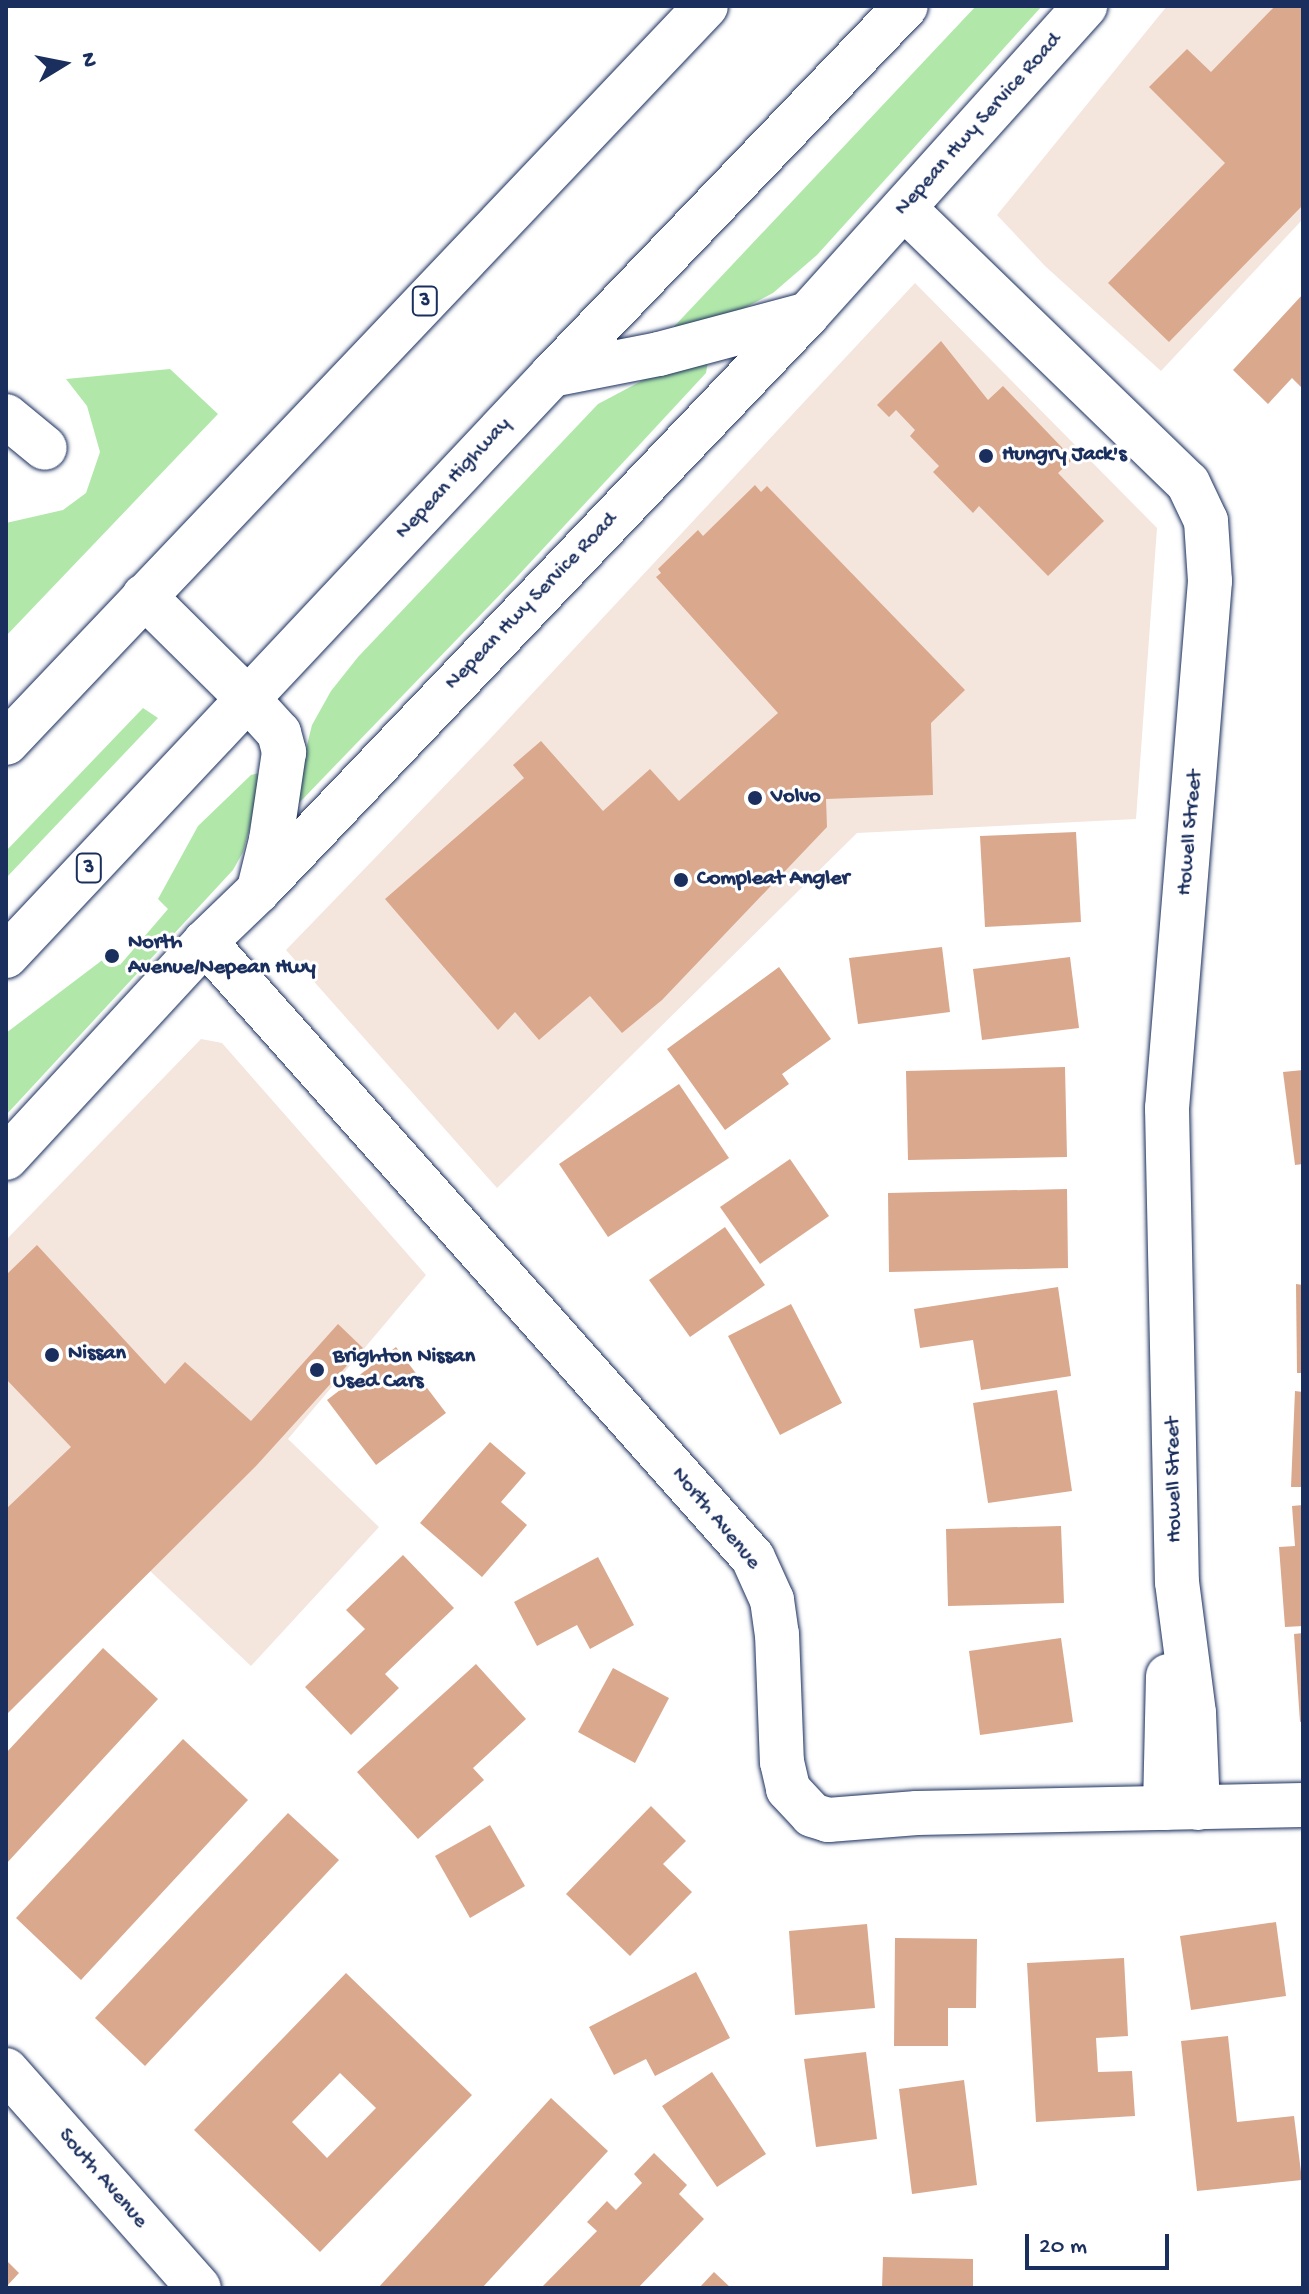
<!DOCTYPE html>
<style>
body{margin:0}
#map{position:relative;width:1309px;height:2294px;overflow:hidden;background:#fff;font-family:"Gochi Hand",sans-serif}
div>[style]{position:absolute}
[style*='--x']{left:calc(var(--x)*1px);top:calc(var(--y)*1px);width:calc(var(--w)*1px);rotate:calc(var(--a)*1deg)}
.built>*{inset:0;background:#f4e5dd}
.green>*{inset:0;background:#b1e8aa}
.building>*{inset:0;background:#daa88d}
.roads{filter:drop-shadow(0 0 2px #1b2f5e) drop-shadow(0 0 2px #1b2f5e)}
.minor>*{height:44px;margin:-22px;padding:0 22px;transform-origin:22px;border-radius:22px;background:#fff}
.trunk>*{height:44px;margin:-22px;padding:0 22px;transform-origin:22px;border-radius:22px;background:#fff}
.dots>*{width:22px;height:22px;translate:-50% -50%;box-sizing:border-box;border:4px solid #fff;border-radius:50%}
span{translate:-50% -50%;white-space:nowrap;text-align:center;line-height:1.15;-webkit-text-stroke:6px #fff;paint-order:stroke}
.shield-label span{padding:2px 6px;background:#fff;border:2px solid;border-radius:6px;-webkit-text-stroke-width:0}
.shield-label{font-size:20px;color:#1b2f5e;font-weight:700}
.street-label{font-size:22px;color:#1b2f5e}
.poi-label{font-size:22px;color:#1b2f5e;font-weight:700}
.left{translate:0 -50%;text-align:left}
.frame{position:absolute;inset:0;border:8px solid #1b2f5e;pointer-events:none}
.north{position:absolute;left:24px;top:24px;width:80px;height:80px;-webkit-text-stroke:6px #fff;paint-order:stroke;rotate:80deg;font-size:22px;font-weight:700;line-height:32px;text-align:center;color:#1b2f5e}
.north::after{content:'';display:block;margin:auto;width:28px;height:36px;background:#1b2f5e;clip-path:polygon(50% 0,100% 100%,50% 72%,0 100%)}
.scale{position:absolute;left:1025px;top:2234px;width:144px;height:36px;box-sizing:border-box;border:4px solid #1b2f5e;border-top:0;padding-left:10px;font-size:24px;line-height:28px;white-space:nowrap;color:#1b2f5e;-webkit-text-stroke:6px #fff;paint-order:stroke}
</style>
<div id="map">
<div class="built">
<div style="clip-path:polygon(1167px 6px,1303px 6px,1303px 219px,1161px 371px,1045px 266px,997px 215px)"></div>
<div style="clip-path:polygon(915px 283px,1157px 528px,1136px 819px,857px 833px,497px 1188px,286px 950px,488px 741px)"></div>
<div style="clip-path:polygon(201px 1039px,222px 1043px,426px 1275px,288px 1439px,379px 1527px,251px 1666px,148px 1569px,6px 1711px,6px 1240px)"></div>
</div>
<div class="green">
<div style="clip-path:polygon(976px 6px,1042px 6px,817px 255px,773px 293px,727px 317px,667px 334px)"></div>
<div style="clip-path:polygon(708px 361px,706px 373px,514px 580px,298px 804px,292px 806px,312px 725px,331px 691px,358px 657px,598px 404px,649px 377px)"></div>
<div style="clip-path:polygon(170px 369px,218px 414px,6px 636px,6px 523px,63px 510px,86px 493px,100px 452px,87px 406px,66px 379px)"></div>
<div style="clip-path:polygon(143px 708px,158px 718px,6px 878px,6px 851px)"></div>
<div style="clip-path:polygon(259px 773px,262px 783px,243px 852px,233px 870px,6px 1115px,6px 1033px,109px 955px,120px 965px,168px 909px,158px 899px,198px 826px,251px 775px)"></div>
</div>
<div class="building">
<div style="clip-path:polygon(1275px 6px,1303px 6px,1303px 205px,1169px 342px,1108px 283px,1225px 163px,1149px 87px,1187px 49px,1211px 72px)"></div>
<div style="clip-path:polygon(1303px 294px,1303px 389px,1292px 378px,1268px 404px,1233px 370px)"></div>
<div style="clip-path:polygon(941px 341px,988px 400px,1003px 386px,1073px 459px,1058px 473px,1104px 521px,1048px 576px,979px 506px,973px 513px,933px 472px,939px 466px,910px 436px,915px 430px,896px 410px,889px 417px,877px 405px)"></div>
<div style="clip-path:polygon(755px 485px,761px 492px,767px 486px,965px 690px,931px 723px,933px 795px,826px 799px,827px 827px,662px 1000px,622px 1033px,590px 996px,539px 1040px,515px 1012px,498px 1030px,385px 899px,524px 778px,513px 765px,541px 741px,603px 811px,650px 769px,679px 801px,778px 713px,656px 577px,661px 573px,658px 569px,698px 530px,703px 536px)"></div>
<div style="clip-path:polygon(1076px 832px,1081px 922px,985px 927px,980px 836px)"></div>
<div style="clip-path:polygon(942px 947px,950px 1012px,858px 1024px,849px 958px)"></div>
<div style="clip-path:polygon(1070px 957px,1079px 1028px,982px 1040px,973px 969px)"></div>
<div style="clip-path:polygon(779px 967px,831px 1039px,782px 1074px,789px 1084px,725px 1130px,667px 1049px)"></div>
<div style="clip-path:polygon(1065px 1067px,1067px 1157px,908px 1160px,906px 1071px)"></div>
<div style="clip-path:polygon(1303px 1070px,1303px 1164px,1295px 1165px,1283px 1072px)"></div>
<div style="clip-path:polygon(679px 1084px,729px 1158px,608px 1237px,559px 1164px)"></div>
<div style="clip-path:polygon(790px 1159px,829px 1216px,760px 1264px,720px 1207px)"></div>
<div style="clip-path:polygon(1067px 1189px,1068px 1268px,889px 1272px,888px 1193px)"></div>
<div style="clip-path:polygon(725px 1227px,765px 1285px,690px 1337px,649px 1280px)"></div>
<div style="clip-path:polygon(37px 1245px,165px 1384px,185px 1362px,251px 1421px,338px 1324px,363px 1348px,256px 1466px,6px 1715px,6px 1509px,71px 1447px,6px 1379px,6px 1275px)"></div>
<div style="clip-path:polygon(1296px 1284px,1303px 1285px,1303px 1373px,1297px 1373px)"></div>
<div style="clip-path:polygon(1058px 1287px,1071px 1376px,981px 1390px,973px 1340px,920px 1348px,914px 1309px)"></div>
<div style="clip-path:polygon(791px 1304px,842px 1403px,780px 1435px,728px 1336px)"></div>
<div style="clip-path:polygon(396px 1347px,446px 1413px,376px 1465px,327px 1400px)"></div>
<div style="clip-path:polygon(1057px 1390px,1072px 1491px,988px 1503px,973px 1403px)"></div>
<div style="clip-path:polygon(1295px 1391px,1303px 1392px,1303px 1487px,1291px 1487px)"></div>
<div style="clip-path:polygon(490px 1442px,526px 1473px,501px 1502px,527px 1525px,482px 1577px,420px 1523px)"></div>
<div style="clip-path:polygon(1303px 1505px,1303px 1626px,1285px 1627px,1279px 1547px,1295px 1546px,1292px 1506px)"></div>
<div style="clip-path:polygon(1061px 1526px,1064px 1603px,948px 1606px,946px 1529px)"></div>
<div style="clip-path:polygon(403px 1555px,454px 1608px,385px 1674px,399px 1688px,351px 1735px,305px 1687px,365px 1629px,346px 1610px)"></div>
<div style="clip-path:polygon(598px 1557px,634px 1625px,590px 1649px,577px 1625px,537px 1646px,514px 1602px)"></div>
<div style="clip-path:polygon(1303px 1633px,1303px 1721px,1300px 1722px,1294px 1634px)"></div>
<div style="clip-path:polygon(1061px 1638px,1073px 1722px,980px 1735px,969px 1651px)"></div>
<div style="clip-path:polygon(103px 1648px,158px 1699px,6px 1864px,6px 1753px)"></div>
<div style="clip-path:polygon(476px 1664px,526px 1719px,473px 1768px,484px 1780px,418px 1839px,357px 1772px)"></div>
<div style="clip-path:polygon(613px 1668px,669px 1698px,635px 1763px,578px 1732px)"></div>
<div style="clip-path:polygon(183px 1739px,248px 1800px,81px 1980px,16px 1918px)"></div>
<div style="clip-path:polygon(651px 1806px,686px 1841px,663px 1864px,692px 1892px,630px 1956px,566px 1894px)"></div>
<div style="clip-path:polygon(288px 1813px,339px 1860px,145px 2066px,95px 2018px)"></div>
<div style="clip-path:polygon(490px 1825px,525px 1886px,470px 1918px,435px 1856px)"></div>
<div style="clip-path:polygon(1276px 1922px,1286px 1996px,1191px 2010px,1180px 1936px)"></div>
<div style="clip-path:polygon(867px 1924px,875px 2008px,795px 2015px,789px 1931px)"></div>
<div style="clip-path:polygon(895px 1938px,977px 1939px,976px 2008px,948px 2008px,948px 2046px,894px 2046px)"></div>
<div style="clip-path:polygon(1124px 1958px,1128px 2036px,1096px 2038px,1098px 2072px,1132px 2071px,1135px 2116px,1036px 2122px,1027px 1963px)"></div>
<div style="clip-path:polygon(696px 1972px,730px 2038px,655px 2076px,646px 2059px,614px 2075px,589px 2027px)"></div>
<div style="clip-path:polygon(evenodd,346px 1973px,472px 2095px,320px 2252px,194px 2130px,346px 1973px,340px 2073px,376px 2108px,327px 2158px,292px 2122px,340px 2073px)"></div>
<div style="clip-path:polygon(1228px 2036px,1237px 2122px,1294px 2116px,1302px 2180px,1197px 2191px,1181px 2041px)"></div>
<div style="clip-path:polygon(866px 2052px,877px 2139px,816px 2147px,804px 2059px)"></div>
<div style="clip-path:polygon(712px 2072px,766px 2154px,717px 2187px,662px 2106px)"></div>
<div style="clip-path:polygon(964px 2080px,977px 2185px,912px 2194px,899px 2089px)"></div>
<div style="clip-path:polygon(551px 2098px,608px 2151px,482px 2288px,378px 2288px)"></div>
<div style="clip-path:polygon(654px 2153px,687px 2185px,679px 2194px,704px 2219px,638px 2288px,541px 2288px,597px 2231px,587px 2222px,607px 2201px,616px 2210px,642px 2183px,634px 2174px)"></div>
<div style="clip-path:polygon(883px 2257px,973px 2259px,973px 2288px,882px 2288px)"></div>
<div style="clip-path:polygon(6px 2260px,19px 2273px,6px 2287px)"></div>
<div style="clip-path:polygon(714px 2272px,731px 2288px,699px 2288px)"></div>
</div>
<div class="roads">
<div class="minor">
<div style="--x:904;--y:208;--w:395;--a:44.1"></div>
<div style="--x:1188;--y:483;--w:42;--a:64.7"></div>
<div style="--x:1206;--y:521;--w:60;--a:86.2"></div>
<div style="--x:1210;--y:581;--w:529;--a:94.66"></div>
<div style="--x:1167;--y:1108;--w:474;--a:88.8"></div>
<div style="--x:1177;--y:1582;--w:132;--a:82.6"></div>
<div style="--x:1194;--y:1713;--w:95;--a:87.6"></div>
<div style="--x:552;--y:375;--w:109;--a:-11.1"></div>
<div style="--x:659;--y:354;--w:151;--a:-15"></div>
<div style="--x:6;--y:416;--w:50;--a:39.4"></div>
<div style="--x:248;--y:699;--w:46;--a:47.6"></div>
<div style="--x:279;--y:733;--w:20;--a:75"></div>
<div style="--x:284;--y:752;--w:89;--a:98.4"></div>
<div style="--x:271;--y:840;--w:50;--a:103.8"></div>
<div style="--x:205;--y:942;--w:824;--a:48.34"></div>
<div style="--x:753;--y:1558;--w:46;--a:65.7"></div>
<div style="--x:772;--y:1600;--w:34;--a:82"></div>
<div style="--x:777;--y:1634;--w:128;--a:87.8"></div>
<div style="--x:782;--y:1762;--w:28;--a:77"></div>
<div style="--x:788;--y:1789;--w:35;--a:47"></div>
<div style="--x:812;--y:1815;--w:17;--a:17"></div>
<div style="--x:828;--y:1820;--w:89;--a:-4.5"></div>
<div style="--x:917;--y:1813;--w:386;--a:-1.2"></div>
<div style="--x:6;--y:1158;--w:294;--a:-47.3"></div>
<div style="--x:205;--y:942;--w:74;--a:-43.9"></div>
<div style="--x:258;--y:891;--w:796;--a:-46.37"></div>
<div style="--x:807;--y:315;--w:416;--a:-48"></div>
<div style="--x:1165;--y:1808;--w:132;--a:-88.7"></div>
<div style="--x:6;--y:2070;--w:291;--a:48.5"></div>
</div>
<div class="trunk">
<div style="--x:144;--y:596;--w:146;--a:44.7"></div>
<div style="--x:6;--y:743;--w:1016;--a:-46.47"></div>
<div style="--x:6;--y:956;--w:797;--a:-46.78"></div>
<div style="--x:552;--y:375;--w:511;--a:-46.19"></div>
</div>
</div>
<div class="dots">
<div style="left:986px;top:456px;background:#1b2f5e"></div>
<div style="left:755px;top:798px;background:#1b2f5e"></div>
<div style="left:681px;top:880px;background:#1b2f5e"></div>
<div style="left:112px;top:956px;background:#1b2f5e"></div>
<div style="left:52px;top:1355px;background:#1b2f5e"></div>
<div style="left:317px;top:1370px;background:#1b2f5e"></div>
</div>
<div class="shield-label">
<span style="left:425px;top:301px">3</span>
<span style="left:89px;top:868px">3</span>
</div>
<div class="street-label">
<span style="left:979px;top:125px;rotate:-48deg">Nepean Hwy Service Road</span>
<span style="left:454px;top:479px;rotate:-47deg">Nepean Highway</span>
<span style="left:532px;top:602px;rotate:-46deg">Nepean Hwy Service Road</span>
<span style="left:1191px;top:833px;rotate:-85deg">Howell Street</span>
<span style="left:1175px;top:1480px;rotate:-91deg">Howell Street</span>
<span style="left:715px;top:1519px;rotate:50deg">North Avenue</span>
<span style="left:102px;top:2179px;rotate:49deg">South Avenue</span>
</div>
<div class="poi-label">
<span class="left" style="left:1002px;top:456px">Hungry Jack's</span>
<span class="left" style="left:771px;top:798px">Volvo</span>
<span class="left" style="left:697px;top:880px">Compleat Angler</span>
<span class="left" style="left:128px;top:956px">North<br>Avenue/Nepean Hwy</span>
<span class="left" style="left:68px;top:1355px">Nissan</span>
<span class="left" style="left:333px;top:1370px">Brighton Nissan<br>Used Cars</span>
</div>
<div class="frame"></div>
<div class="north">N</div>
<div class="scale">20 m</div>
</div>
